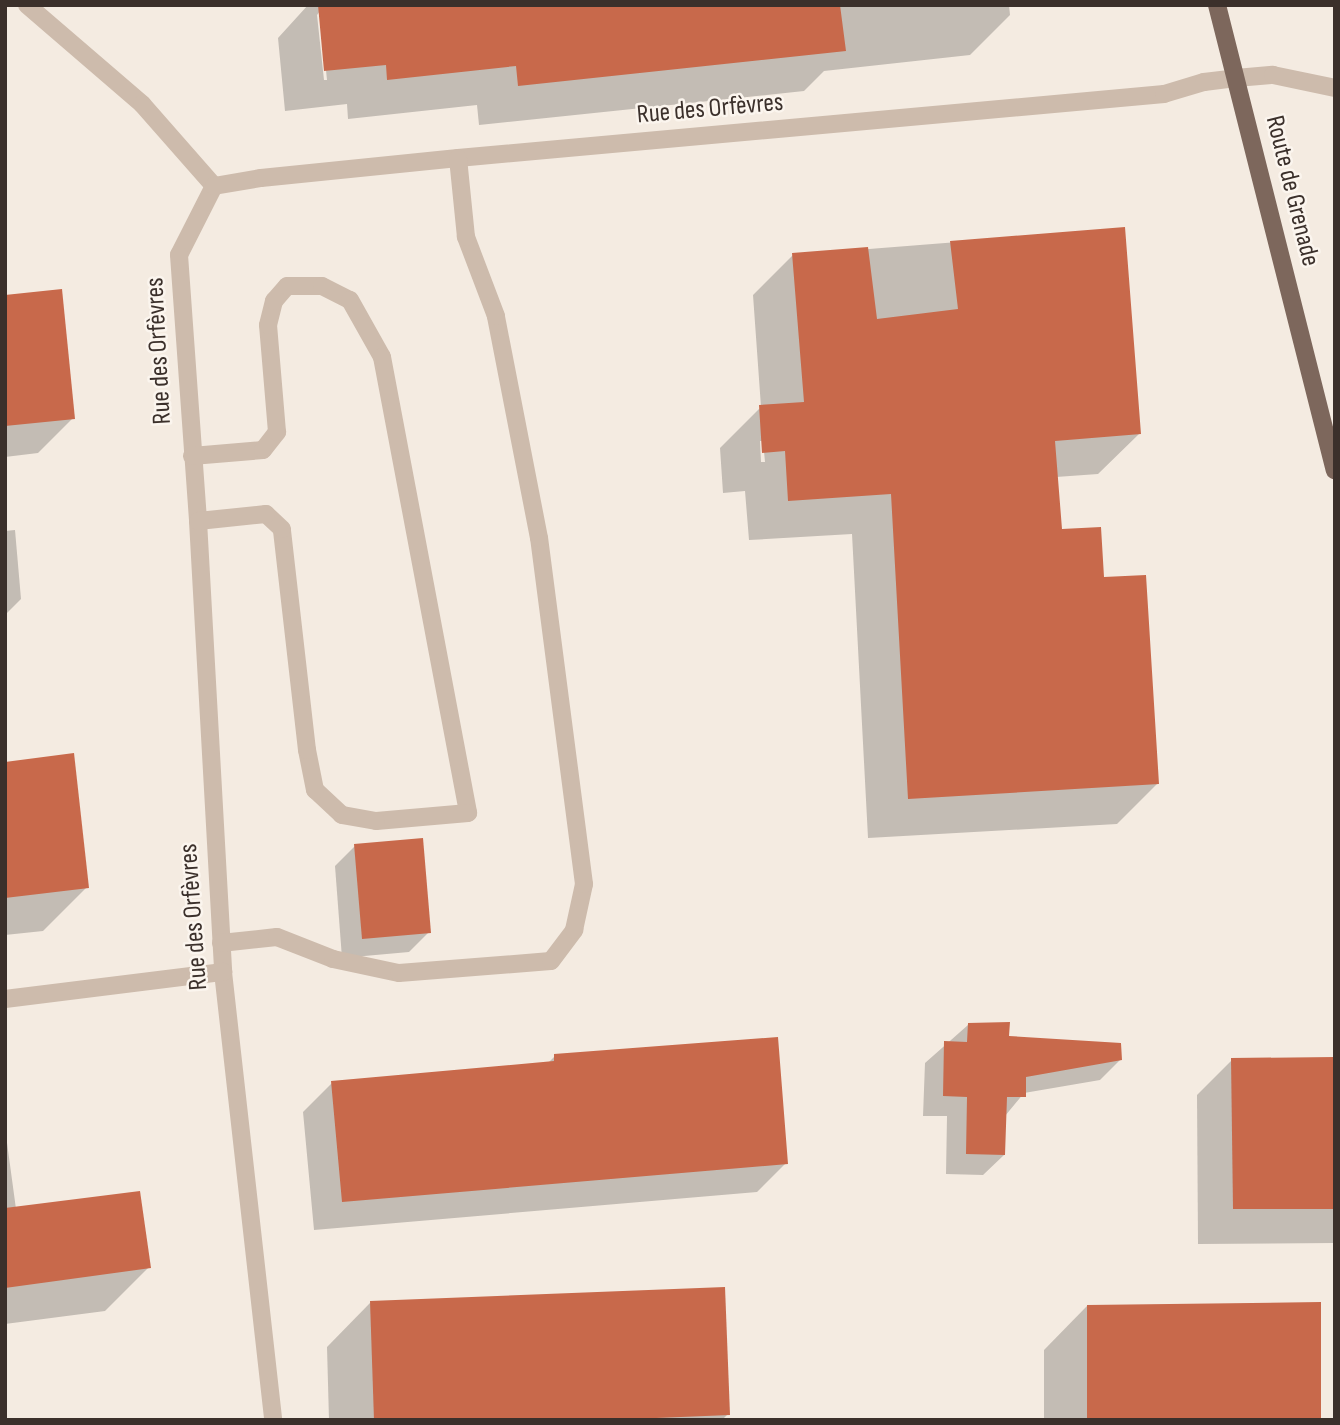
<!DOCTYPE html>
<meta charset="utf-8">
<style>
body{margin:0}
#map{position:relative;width:1340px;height:1425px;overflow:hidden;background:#f4ebe1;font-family:"Sofia Sans Condensed",sans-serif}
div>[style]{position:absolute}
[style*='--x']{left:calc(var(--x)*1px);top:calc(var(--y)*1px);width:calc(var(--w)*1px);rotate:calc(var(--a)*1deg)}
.shadow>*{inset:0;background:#0003}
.building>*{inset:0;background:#c8694b}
.minor>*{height:18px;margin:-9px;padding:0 9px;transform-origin:9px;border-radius:9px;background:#cdbbac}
.major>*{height:18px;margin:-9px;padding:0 9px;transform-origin:9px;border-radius:9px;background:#7d675c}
span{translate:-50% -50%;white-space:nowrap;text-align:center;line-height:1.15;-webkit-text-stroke:5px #fbf5ee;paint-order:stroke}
.street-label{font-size:26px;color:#3b302b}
.frame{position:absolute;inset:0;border:7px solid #3b302b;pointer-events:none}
</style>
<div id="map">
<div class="shadow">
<div style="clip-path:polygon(evenodd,308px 5px,1009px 5px,1010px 15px,970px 55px,824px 71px,804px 91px,479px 125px,477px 105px,348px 119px,347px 104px,285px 111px,278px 38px,308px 5px,320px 11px,327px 80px,324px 80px,317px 15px,320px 11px)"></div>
<div style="clip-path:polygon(evenodd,1123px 229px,1139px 434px,1098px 474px,1056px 477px,1061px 531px,1102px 579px,1157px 784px,1117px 824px,868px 838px,852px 534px,749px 540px,745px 491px,723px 493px,720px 448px,761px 407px,753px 295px,793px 255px,1123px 229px,760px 441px,763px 441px,765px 462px,761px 462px,760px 441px)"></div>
<div style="clip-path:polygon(5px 296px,73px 418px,38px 453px,5px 457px)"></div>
<div style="clip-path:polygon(15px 530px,21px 599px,5px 615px,5px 531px)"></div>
<div style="clip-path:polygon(5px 764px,87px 887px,43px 931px,5px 935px)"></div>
<div style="clip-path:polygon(355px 846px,429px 932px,409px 952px,342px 958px,335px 866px)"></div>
<div style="clip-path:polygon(968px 1025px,1007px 1038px,1120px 1060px,1100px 1080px,1024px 1093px,1005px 1116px,1004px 1155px,983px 1175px,946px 1174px,947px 1116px,923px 1116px,925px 1063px)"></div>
<div style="clip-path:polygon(555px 1056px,786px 1163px,757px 1192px,314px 1230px,303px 1112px,332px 1083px,548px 1063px)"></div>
<div style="clip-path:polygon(1335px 1059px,1335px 1243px,1198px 1244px,1197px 1095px,1232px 1060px)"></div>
<div style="clip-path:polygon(5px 1128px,16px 1209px,149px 1267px,105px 1311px,5px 1324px)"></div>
<div style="clip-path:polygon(370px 1303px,728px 1414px,722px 1420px,329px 1420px,327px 1347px)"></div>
<div style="clip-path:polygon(1087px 1306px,1320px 1420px,1044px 1420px,1044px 1350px)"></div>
</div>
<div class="building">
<div style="clip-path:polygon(318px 5px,840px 5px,846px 51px,518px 86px,516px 66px,387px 80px,386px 65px,324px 71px)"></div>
<div style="clip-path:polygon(1125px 227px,1141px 434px,1055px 441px,1062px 529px,1101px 527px,1104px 577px,1146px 575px,1159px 784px,908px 799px,891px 494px,788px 501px,785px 451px,762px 453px,759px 405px,804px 402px,792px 253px,868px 247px,877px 319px,958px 309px,950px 241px)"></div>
<div style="clip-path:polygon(62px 289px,75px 419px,5px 426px,5px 295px)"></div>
<div style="clip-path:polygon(74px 753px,89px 888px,5px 898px,5px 762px)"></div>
<div style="clip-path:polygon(423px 838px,431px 933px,362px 939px,354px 844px)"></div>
<div style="clip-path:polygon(1010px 1022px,1009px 1036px,1121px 1043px,1122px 1060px,1026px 1077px,1026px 1097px,1007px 1097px,1005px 1155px,966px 1154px,967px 1097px,943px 1096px,944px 1041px,967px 1042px,968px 1023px)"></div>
<div style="clip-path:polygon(778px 1037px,788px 1164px,342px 1202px,331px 1081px,554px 1061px,554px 1054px)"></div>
<div style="clip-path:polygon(1335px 1057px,1335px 1209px,1233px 1209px,1231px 1058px)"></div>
<div style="clip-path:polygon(140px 1191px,151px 1268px,5px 1288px,5px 1208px)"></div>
<div style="clip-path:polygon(725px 1287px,730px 1415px,607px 1420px,374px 1420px,370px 1301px)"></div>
<div style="clip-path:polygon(1321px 1302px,1321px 1420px,1087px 1420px,1087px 1305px)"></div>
</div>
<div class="minor">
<div style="--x:27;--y:5;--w:152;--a:40.7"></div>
<div style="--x:142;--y:104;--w:109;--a:48.7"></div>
<div style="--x:214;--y:186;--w:77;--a:116.9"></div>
<div style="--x:179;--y:255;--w:267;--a:85.9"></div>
<div style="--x:198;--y:521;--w:452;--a:86.8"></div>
<div style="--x:223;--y:972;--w:451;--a:83.6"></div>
<div style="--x:214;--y:186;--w:48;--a:-9.7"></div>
<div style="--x:261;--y:178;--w:198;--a:-5.8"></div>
<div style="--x:458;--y:158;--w:709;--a:-5.18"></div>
<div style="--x:1164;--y:94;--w:42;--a:-16.7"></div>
<div style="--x:1204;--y:82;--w:32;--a:-7"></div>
<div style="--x:1236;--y:78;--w:37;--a:-5"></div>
<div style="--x:1273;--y:75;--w:63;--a:11.8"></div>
<div style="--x:192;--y:456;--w:71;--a:-4.8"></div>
<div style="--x:263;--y:450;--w:23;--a:-52"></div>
<div style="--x:277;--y:432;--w:107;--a:-94.8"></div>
<div style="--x:268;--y:325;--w:25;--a:-76"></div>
<div style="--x:274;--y:301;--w:20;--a:-49"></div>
<div style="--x:287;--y:286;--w:35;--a:0"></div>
<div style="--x:322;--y:286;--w:31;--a:27"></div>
<div style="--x:350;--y:300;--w:65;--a:60.7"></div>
<div style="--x:382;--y:357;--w:464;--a:79.3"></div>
<div style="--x:468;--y:813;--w:92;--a:175"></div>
<div style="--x:376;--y:821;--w:35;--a:-170"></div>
<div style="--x:342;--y:815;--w:37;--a:-137"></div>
<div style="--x:315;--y:790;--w:41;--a:-101.3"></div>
<div style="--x:307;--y:750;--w:222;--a:-96.5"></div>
<div style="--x:282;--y:529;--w:22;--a:-137"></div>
<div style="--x:266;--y:514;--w:68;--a:174.1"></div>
<div style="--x:221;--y:943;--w:56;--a:-6.1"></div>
<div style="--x:277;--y:937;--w:60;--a:21.4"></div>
<div style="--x:333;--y:959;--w:67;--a:12"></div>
<div style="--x:399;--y:973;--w:152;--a:-4.5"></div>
<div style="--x:551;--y:961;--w:39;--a:-53"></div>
<div style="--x:574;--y:930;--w:47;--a:-77.7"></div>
<div style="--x:584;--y:884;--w:349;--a:-97.4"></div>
<div style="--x:539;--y:538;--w:226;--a:-101"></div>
<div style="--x:496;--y:316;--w:85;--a:-110.8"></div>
<div style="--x:466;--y:237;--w:79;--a:-95.8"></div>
<div style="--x:5;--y:999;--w:220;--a:-7.1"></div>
</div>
<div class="major">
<div style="--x:1217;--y:5;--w:480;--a:75.8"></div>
</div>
<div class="street-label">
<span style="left:710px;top:109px;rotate:-5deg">Rue des Orfèvres</span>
<span style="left:1292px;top:191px;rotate:76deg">Route de Grenade</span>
<span style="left:159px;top:351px;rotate:-93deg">Rue des Orfèvres</span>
<span style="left:194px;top:917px;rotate:-94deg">Rue des Orfèvres</span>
</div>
<div class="frame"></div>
</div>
